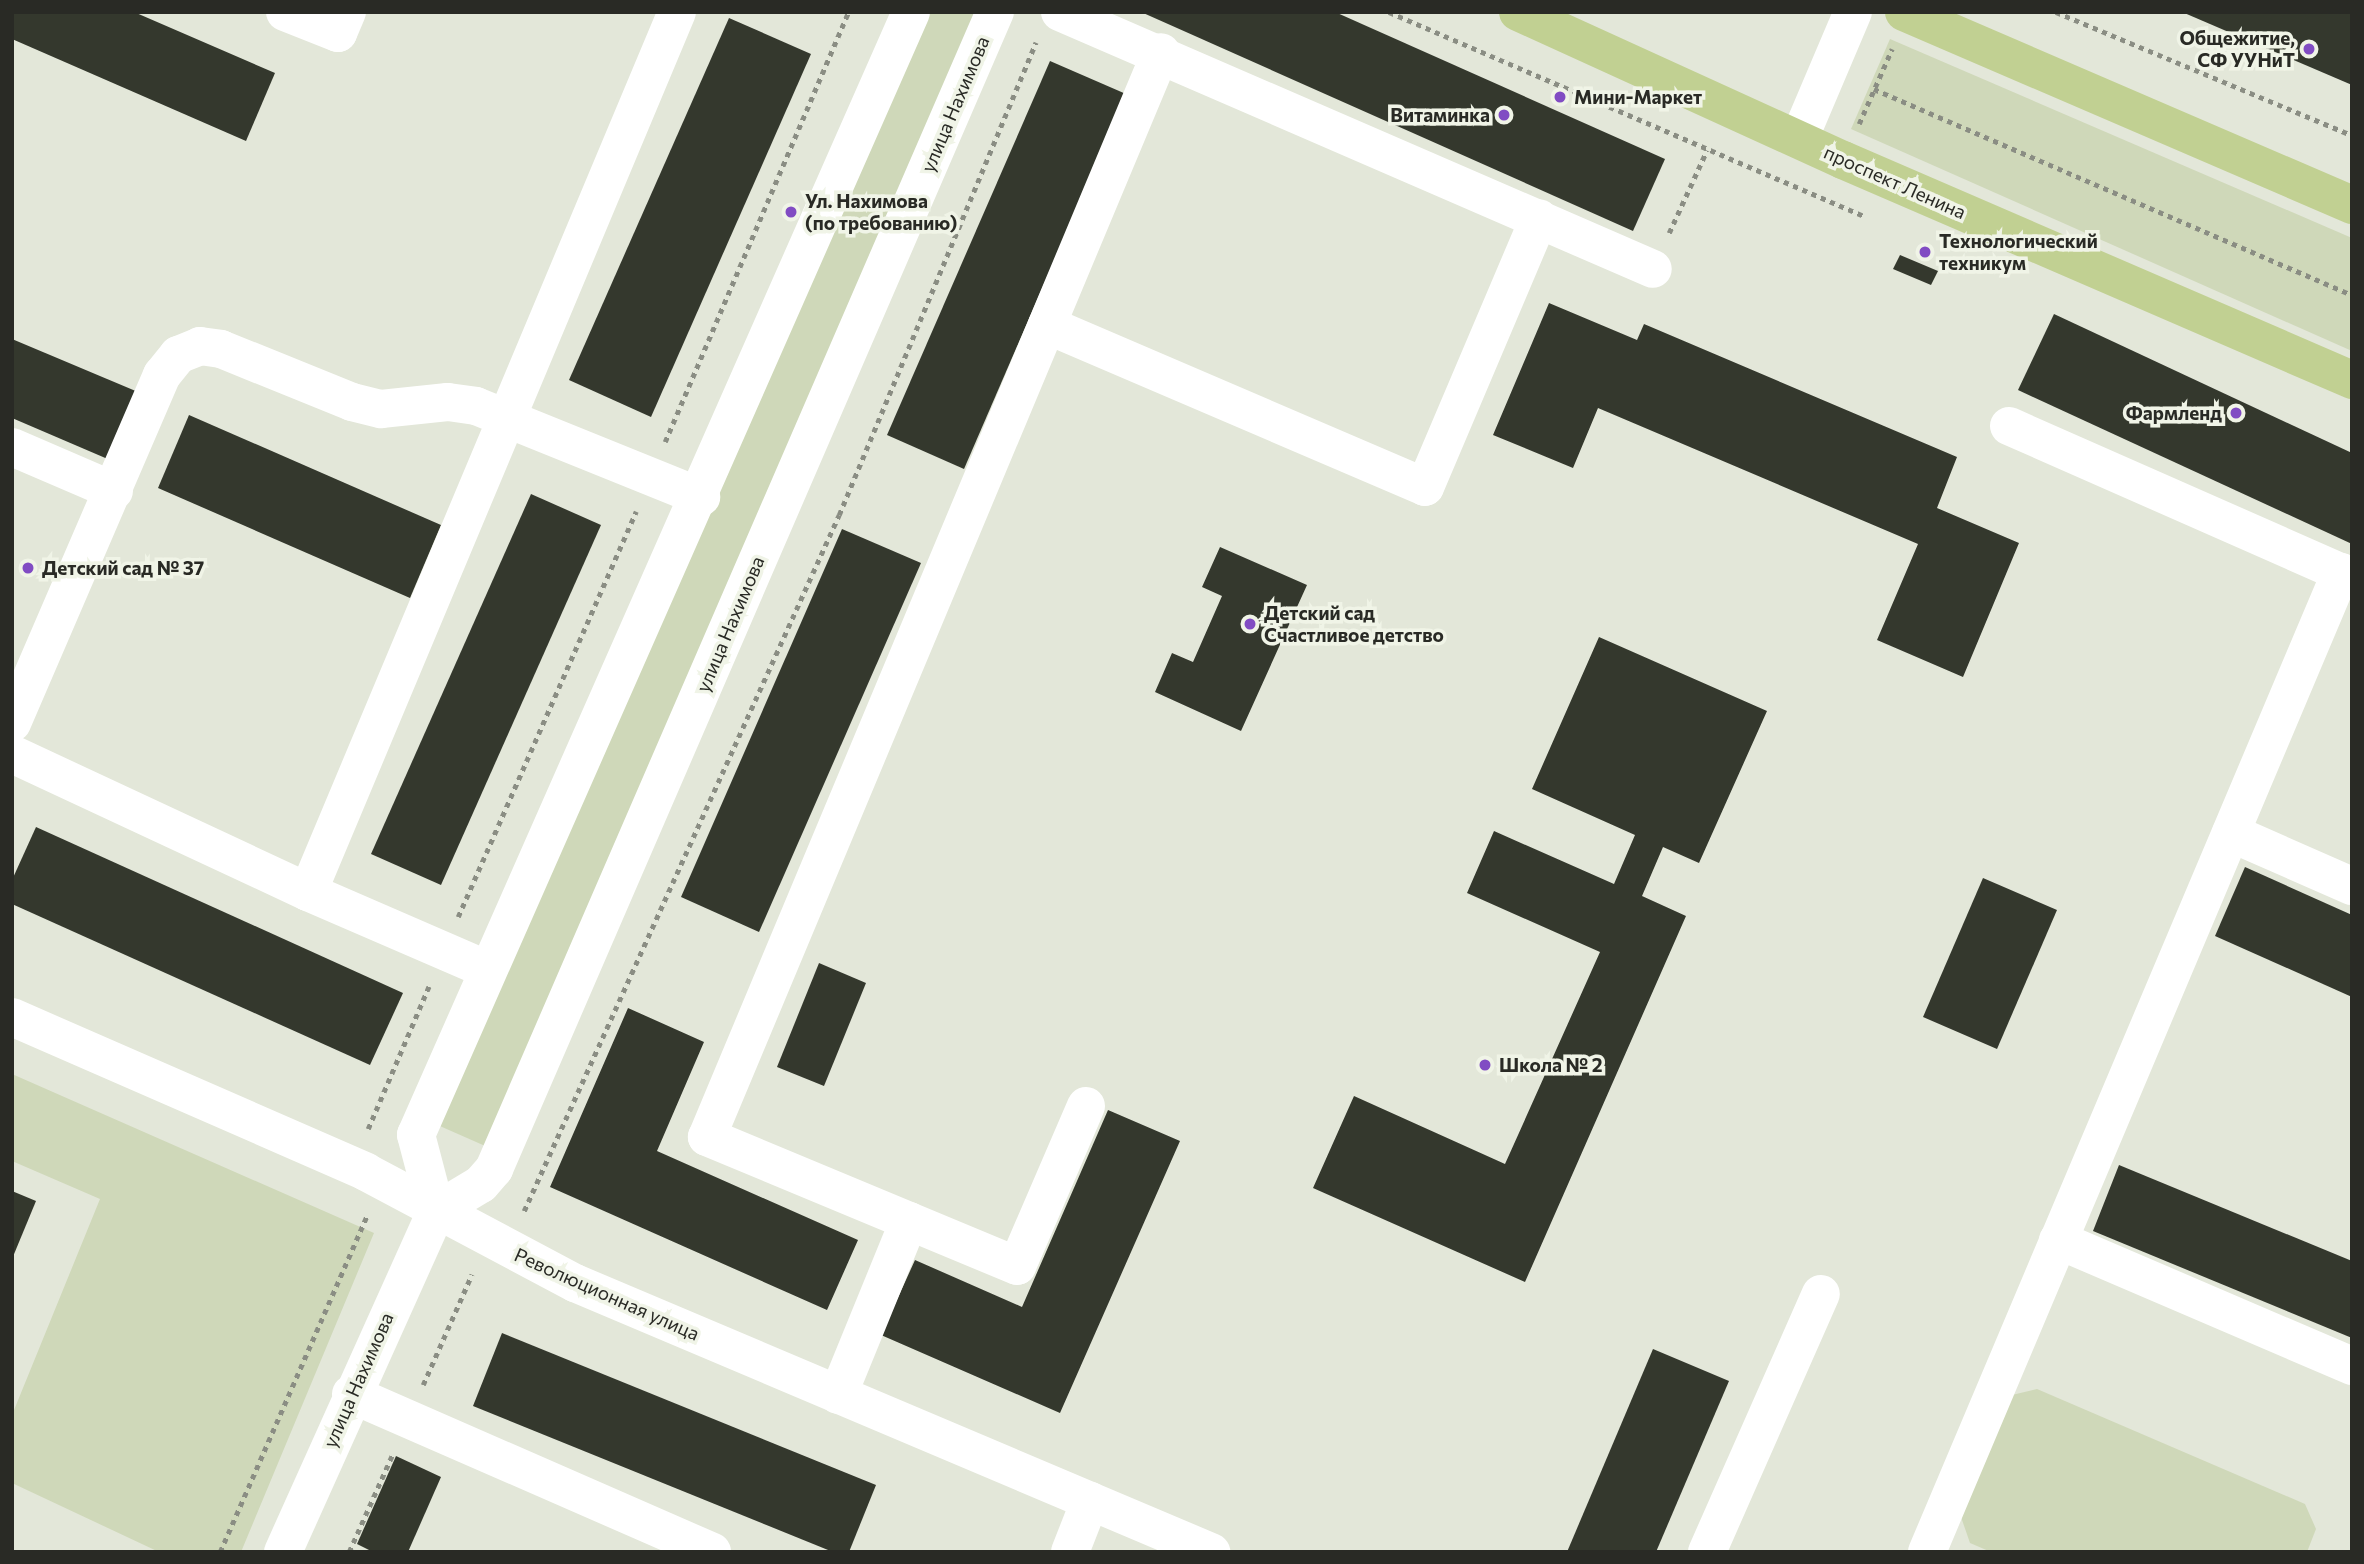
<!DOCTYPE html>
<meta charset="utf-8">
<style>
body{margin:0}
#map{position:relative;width:2364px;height:1564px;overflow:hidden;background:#e3e7d9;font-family:Commissioner,sans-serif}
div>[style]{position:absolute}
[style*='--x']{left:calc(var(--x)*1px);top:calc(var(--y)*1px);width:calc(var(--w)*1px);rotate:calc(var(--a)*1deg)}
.green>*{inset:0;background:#cfd8b9}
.building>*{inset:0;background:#34382d}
.path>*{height:4.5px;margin-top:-2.25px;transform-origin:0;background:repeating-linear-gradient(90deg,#8a8d83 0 5px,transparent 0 10px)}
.minor>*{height:38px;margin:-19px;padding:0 19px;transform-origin:19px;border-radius:19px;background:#fff}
.major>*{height:38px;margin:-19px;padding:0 19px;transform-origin:19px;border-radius:19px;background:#c1d092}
.dots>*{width:19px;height:19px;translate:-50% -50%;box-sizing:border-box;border:4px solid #f0f4e7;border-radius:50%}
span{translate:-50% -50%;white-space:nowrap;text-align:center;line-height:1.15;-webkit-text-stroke:7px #f0f4e7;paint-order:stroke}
.poi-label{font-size:19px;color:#292a25;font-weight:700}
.right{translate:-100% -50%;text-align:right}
.left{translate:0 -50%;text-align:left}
.street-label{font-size:19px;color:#292a25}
.frame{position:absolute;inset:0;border:14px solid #292a25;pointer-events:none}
</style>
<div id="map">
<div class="green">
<div style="clip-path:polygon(907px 12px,995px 12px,492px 1149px,433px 1123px)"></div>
<div style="clip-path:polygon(1890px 39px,2352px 238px,2352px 351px,1851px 129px)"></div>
<div style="clip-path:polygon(12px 1074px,374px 1233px,241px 1552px,159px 1552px,12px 1483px,12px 1415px,100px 1199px,12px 1161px)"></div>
<div style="clip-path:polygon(2037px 1389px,2305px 1504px,2316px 1529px,2307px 1552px,1991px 1552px,1970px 1543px,1961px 1517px,2012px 1395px)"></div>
</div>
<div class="building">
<div style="clip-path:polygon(12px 12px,134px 12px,275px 73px,246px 141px,12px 39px)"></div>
<div style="clip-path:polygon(1141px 12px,1335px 12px,1665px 159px,1633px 231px)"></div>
<div style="clip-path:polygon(2182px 12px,2352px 12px,2352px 85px)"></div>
<div style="clip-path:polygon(729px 18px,811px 54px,651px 417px,569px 380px)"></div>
<div style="clip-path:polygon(1050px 61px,1126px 94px,964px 469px,887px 435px)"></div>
<div style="clip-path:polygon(1900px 255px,1938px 271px,1931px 285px,1893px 269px)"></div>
<div style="clip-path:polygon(1549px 303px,1637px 340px,1644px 324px,1957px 457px,1937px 508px,2019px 543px,1963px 677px,1877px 640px,1918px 544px,1598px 408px,1573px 468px,1493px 435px)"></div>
<div style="clip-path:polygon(2054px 314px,2352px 453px,2352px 544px,2018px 390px)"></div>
<div style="clip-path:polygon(12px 339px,138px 392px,110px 460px,12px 418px)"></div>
<div style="clip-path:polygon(189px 415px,441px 525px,410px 598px,158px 488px)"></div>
<div style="clip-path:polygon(531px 494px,601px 525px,441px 885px,371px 854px)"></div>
<div style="clip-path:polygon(842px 529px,921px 563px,759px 932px,681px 897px)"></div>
<div style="clip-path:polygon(1220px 547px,1307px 585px,1241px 731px,1155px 692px,1172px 653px,1193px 662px,1222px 596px,1202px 587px)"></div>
<div style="clip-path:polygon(1599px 637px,1767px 711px,1699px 863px,1663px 847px,1642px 896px,1686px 916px,1525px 1282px,1313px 1188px,1354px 1096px,1505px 1164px,1600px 952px,1467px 893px,1494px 831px,1614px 884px,1635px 835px,1532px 789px)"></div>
<div style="clip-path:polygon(36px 827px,403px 993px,370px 1065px,12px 904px,12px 880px)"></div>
<div style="clip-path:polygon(2245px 867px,2352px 915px,2352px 997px,2215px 936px)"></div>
<div style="clip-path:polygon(1983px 878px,2057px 910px,1997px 1049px,1923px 1017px)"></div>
<div style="clip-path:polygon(819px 963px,866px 983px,824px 1086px,777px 1067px)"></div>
<div style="clip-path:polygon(628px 1008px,704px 1042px,657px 1151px,858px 1240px,827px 1310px,550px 1187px)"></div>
<div style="clip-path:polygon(1108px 1110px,1180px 1141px,1060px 1413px,881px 1335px,915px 1260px,1022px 1307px)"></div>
<div style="clip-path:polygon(2119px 1165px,2352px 1261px,2352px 1338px,2093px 1231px)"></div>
<div style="clip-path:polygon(12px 1191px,36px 1201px,12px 1259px)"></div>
<div style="clip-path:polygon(502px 1333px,876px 1485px,849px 1552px,833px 1552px,473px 1406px)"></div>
<div style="clip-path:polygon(1653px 1349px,1729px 1381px,1656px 1552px,1567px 1552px)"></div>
<div style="clip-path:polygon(396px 1456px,441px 1477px,408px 1552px,373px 1552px,357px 1544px)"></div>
</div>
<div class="path">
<div style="--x:1389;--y:12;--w:517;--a:23.24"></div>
<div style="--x:2056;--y:12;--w:321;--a:22.6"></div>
<div style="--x:1874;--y:89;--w:520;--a:23.31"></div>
<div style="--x:1859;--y:124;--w:82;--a:-66.3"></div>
<div style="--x:1669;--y:233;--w:91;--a:-65.4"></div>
<div style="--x:665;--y:442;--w:467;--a:-66.9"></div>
<div style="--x:458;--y:917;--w:443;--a:-66.3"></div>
<div style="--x:368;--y:1129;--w:155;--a:-66.9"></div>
<div style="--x:524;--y:1211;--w:764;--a:-65.65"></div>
<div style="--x:839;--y:515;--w:512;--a:-67.39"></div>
<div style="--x:423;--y:1385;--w:121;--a:-66.2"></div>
<div style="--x:220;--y:1552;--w:367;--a:-66.4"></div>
<div style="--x:349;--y:1552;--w:108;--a:-66"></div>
</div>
<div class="minor">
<div style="--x:285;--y:12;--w:57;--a:21.6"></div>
<div style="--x:338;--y:33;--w:23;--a:-67"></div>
<div style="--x:1060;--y:12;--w:646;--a:23.43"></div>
<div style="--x:1799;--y:139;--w:138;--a:-67"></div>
<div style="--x:1047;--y:325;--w:411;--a:23.2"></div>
<div style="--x:1425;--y:487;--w:292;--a:-67"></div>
<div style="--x:2009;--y:426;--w:375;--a:23.8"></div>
<div style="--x:12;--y:447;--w:111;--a:23.3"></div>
<div style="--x:12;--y:723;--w:379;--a:-66.7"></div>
<div style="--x:162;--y:375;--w:26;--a:-51"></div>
<div style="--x:178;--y:355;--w:24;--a:-22"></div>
<div style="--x:200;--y:346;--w:21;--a:8"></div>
<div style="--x:221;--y:349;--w:141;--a:22"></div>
<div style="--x:352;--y:402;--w:30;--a:14"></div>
<div style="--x:381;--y:409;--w:67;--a:-6"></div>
<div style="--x:448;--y:402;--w:28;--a:8"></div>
<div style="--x:476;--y:406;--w:243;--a:22"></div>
<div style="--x:12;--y:754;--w:327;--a:25"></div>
<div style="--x:308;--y:892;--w:196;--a:23.4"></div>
<div style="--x:2231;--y:833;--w:132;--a:23.7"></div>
<div style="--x:308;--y:892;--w:954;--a:-67.25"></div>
<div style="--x:12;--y:1017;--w:386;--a:23.6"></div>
<div style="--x:366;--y:1172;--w:237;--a:28"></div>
<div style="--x:575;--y:1283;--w:691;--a:22.93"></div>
<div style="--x:1086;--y:1106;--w:174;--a:113.3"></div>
<div style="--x:1017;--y:1266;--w:336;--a:-157.4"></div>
<div style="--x:707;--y:1137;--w:1176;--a:-67.29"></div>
<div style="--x:436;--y:1211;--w:79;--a:-104.7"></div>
<div style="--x:416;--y:1135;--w:1227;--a:-66.21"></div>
<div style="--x:2058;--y:1240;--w:320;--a:23.2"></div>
<div style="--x:351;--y:1394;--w:394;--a:23.6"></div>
<div style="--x:838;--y:1395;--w:188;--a:-67.8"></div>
<div style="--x:283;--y:1552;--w:374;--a:-65.8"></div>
<div style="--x:436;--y:1211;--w:52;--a:-31"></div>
<div style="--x:481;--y:1184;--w:20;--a:-49"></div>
<div style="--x:494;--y:1169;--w:1261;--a:-66.59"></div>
<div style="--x:1070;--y:1552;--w:55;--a:-68.6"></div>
<div style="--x:1707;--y:1552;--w:282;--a:-66.2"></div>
<div style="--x:1927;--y:1552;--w:1064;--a:-67.1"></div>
</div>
<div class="major">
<div style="--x:1518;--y:12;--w:357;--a:24.5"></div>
<div style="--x:1843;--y:160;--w:555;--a:23.37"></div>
<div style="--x:1904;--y:12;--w:488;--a:23.3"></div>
</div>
<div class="dots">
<div style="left:2309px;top:49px;background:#814cc3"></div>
<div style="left:1560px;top:97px;background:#814cc3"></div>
<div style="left:1504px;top:115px;background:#814cc3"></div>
<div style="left:791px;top:212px;background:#814cc3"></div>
<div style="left:1925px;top:252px;background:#814cc3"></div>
<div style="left:2236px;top:413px;background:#814cc3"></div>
<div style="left:28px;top:568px;background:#814cc3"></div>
<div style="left:1250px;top:624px;background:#814cc3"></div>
<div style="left:1485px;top:1065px;background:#814cc3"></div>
</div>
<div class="poi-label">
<span class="right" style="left:2295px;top:49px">Общежитие,<br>СФ УУНиТ</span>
<span class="left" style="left:1574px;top:97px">Мини-Маркет</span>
<span class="right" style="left:1490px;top:115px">Витаминка</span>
<span class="left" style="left:805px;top:212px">Ул. Нахимова<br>(по требованию)</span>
<span class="left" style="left:1939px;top:252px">Технологический<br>техникум</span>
<span class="right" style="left:2222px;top:413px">Фармленд</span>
<span class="left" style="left:42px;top:568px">Детский сад № 37</span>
<span class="left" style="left:1264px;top:624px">Детский сад<br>Счастливое детство</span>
<span class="left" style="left:1499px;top:1065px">Школа № 2</span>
</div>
<div class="street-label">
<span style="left:955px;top:104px;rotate:-67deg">улица Нахимова</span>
<span style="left:1895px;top:182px;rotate:24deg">проспект Ленина</span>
<span style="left:730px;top:624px;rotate:-67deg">улица Нахимова</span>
<span style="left:607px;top:1294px;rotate:24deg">Революционная улица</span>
<span style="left:358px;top:1380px;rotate:-66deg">улица Нахимова</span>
</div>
<div class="frame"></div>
</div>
